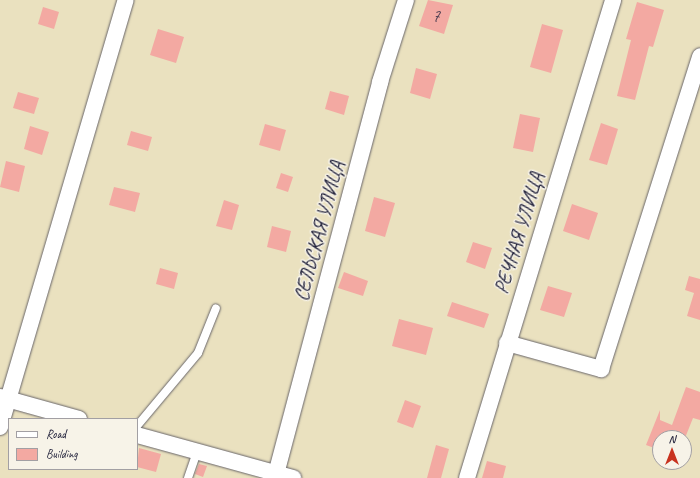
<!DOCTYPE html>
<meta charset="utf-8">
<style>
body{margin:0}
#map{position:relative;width:700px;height:478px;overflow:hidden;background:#eae1bf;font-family:Caveat,sans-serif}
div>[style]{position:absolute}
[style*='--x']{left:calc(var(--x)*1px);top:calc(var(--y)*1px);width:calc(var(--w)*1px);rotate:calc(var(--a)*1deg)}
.building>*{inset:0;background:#f3a9a2}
.roads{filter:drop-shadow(0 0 1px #686569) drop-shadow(0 0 1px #686569)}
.lane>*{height:8px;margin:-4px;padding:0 4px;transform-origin:4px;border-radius:4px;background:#fff}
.street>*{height:16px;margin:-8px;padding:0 8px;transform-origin:8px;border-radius:8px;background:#fff}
span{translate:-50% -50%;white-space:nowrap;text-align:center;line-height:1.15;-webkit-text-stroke:3px #f7f3e8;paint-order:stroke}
.number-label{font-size:18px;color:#564455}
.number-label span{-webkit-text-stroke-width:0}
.street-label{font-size:20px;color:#22223b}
.legend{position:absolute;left:8px;top:418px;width:130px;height:52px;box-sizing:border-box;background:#f7f3e8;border:1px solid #a29fa3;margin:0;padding:5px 7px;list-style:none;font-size:12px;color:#22223b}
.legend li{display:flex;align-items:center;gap:8px;height:20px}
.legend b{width:20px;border:1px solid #a29fa3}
.north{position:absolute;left:652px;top:430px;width:40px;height:40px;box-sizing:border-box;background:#f7f3e8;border:1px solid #a29fa3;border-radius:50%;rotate:0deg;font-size:11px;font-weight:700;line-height:16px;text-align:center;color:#22223b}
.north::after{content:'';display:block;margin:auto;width:14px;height:18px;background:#c8321e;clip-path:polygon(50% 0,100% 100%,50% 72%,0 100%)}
</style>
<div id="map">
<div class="building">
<div style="clip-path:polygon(428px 0,453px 5px,444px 34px,419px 26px)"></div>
<div style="clip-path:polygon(637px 2px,664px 10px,653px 47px,649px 46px,635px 100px,617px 96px,631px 40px,626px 39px)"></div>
<div style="clip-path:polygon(43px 7px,59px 12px,54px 29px,38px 24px)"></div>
<div style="clip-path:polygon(542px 24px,563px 30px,551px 73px,530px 67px)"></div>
<div style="clip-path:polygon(158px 29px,184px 37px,176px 63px,150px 55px)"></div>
<div style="clip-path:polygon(416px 68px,437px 74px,430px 99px,410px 93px)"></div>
<div style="clip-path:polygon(330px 91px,349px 96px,344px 115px,325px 109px)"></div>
<div style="clip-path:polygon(18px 92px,39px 98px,34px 114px,13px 108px)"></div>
<div style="clip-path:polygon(520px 114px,540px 118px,533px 152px,513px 148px)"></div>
<div style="clip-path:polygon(601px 123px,618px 129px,607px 165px,589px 160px)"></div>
<div style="clip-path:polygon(265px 124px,286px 130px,280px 151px,259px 145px)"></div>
<div style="clip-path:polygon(30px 126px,49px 132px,42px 155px,24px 149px)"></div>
<div style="clip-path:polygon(131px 131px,152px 137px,148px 151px,127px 145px)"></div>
<div style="clip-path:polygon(6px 161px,25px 166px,19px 192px,0 187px)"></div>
<div style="clip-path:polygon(281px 173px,293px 177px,288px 192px,276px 188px)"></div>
<div style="clip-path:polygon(114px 187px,140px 193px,135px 212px,109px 205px)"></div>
<div style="clip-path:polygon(374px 197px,395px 203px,385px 237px,365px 231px)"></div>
<div style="clip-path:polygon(224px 200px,239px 205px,232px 230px,216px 226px)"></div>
<div style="clip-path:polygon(572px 204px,598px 213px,589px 240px,563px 231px)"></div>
<div style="clip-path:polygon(272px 226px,291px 231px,286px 252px,267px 247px)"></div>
<div style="clip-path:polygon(473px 242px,492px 248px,485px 269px,466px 262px)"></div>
<div style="clip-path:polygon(160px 268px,178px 273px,174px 289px,156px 284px)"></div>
<div style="clip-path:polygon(344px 272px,368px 281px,363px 296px,338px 288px)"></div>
<div style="clip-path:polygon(689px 276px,700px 279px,700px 320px,687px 316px,694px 293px,685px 290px)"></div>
<div style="clip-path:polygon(548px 286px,572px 293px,564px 317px,540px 310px)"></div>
<div style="clip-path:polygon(452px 302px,489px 314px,484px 328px,447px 316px)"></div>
<div style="clip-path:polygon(399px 319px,433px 328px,426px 355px,392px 346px)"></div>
<div style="clip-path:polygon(686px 387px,700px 392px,700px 420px,693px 418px,685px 438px,660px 438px,660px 450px,646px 445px,660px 410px,660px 420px,672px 425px)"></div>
<div style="clip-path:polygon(405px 400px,421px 406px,413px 428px,397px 422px)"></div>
<div style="clip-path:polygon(436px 445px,449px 449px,441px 478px,427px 478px)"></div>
<div style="clip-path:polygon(139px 448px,161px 454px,156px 472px,137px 467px)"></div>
<div style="clip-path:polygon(487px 461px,506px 466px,503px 478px,482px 478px)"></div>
<div style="clip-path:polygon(199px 464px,207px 466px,203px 477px,195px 474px)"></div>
</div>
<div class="roads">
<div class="lane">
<div style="--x:137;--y:426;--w:95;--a:-50.1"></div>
<div style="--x:198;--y:353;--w:48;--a:-68.2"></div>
<div style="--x:188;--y:478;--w:28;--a:-71"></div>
</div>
<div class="street">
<div style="--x:507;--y:343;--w:98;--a:15.5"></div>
<div style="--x:601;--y:369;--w:328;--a:-72.4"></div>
<div style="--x:0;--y:397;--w:82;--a:15.6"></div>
<div style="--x:0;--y:427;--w:445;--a:-73.6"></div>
<div style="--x:137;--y:435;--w:162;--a:15.4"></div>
<div style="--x:276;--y:474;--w:406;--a:-75.1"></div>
<div style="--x:380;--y:82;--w:86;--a:-72.4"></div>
<div style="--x:467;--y:478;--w:500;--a:-73"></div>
</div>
</div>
<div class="number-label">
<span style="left:436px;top:16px">7</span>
</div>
<div class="street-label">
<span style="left:319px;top:231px;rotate:-75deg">СЕЛЬСКАЯ УЛИЦА</span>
<span style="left:519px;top:233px;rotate:-73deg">РЕЧНАЯ УЛИЦА</span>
</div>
<ul class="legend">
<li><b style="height:5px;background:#fff"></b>Road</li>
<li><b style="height:11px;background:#f3a9a2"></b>Building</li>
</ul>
<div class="north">N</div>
</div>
